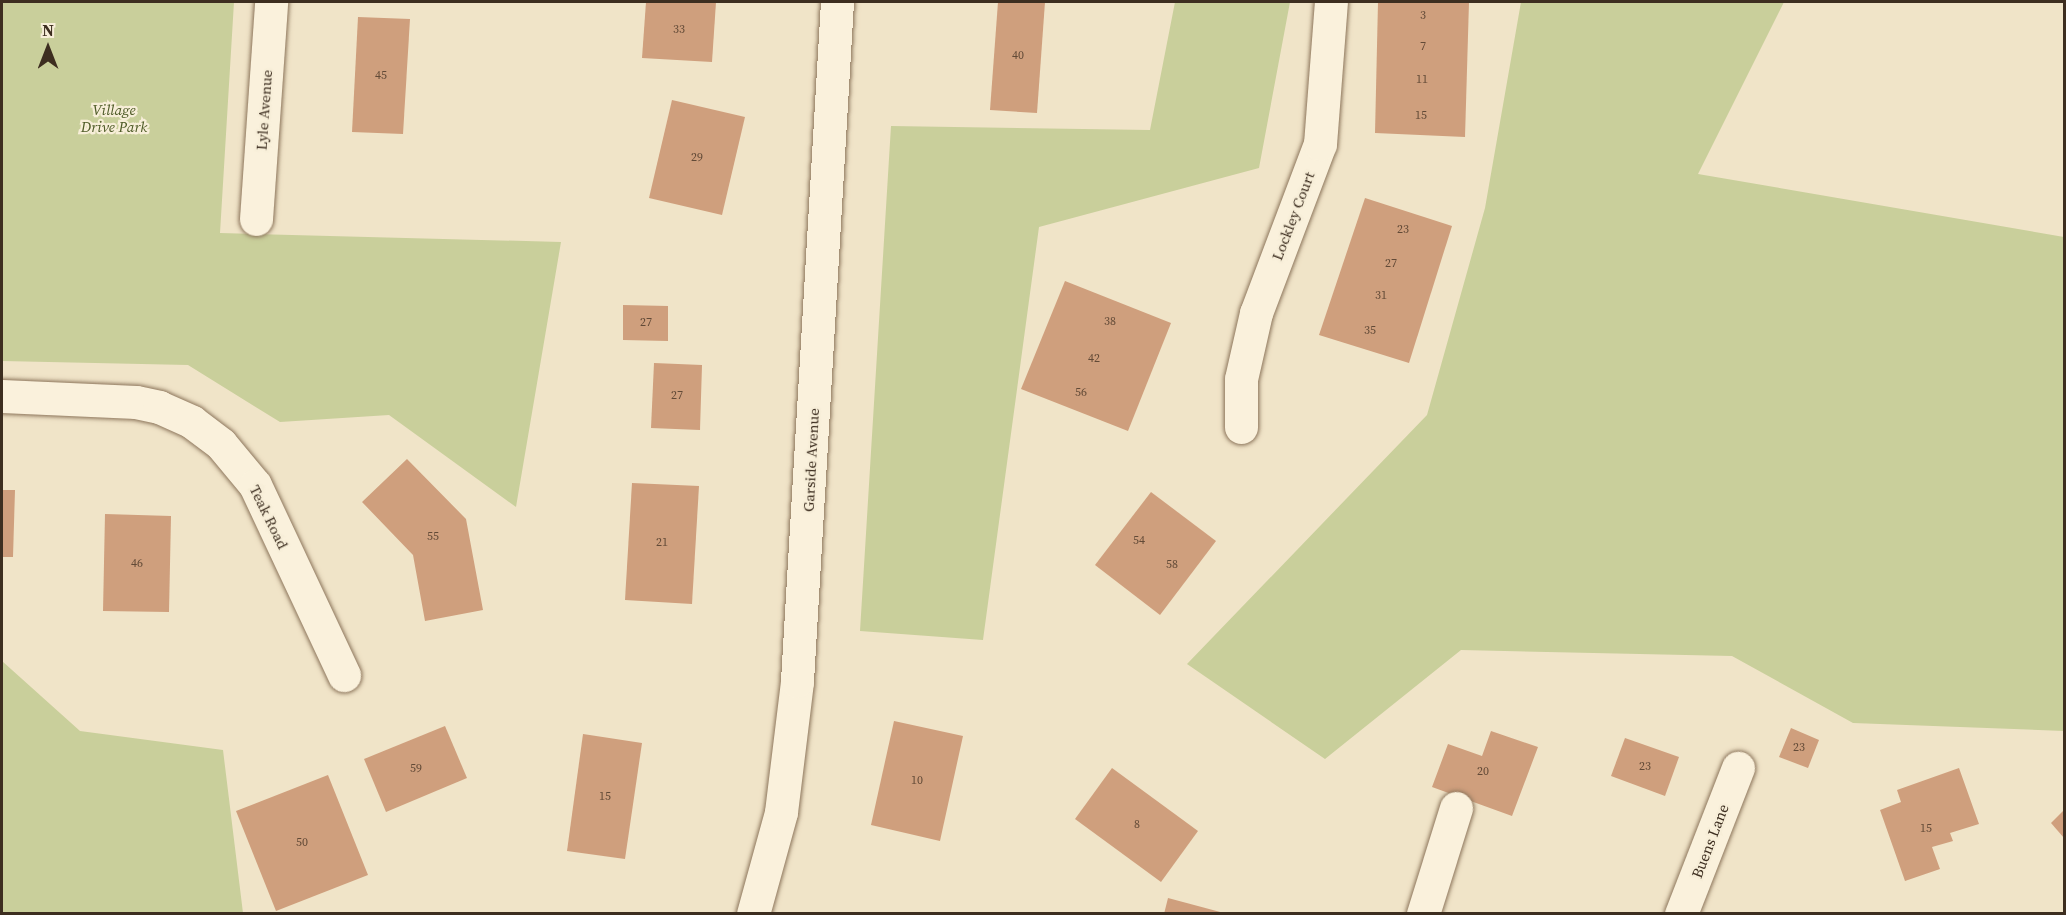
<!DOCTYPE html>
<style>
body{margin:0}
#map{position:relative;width:2066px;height:915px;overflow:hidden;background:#f0e4c8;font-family:"Source Serif 4",serif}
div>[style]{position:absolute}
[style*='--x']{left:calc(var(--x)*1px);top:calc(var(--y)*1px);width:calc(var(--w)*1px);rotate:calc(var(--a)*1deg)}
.green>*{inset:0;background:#c9cf9b}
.building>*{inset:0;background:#cf9f7d}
.roads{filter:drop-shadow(0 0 2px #8d765c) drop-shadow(0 0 2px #8d765c)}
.street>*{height:33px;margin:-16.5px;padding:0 16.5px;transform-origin:16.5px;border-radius:16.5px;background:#faf1dc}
.secondary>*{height:33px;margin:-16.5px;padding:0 16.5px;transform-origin:16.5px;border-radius:16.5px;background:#faf1dc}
span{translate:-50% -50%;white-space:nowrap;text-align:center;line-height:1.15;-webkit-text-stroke:4.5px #f7eed8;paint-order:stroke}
.number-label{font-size:12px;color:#624a37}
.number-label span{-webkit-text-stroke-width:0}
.park-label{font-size:15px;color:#4d5a26;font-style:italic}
.street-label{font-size:15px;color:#3d2e20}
.frame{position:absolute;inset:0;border:3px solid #3d2e20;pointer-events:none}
.north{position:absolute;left:18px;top:18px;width:60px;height:60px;-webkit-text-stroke:4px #f7eed8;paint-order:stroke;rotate:0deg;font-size:16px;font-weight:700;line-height:24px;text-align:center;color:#3d2e20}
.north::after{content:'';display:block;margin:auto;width:21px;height:27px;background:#3d2e20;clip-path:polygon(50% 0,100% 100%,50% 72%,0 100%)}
</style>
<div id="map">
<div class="green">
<div style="clip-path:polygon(2px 2px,234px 2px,220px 233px,561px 242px,516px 507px,389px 415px,280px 422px,188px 365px,2px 361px)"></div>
<div style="clip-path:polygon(1175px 2px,1290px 2px,1259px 168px,1039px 227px,983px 640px,860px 631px,891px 126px,1150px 130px)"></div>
<div style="clip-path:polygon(1521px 2px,1784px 2px,1698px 174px,2064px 237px,2064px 731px,1853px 723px,1732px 656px,1461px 650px,1325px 759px,1187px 664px,1427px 415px,1485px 208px)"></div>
<div style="clip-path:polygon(2px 661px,80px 731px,223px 750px,243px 913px,2px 913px)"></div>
</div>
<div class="building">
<div style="clip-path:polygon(646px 2px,716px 2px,712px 62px,642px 58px)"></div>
<div style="clip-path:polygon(998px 2px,1045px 2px,1037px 113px,990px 110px)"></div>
<div style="clip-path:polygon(1378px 2px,1469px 2px,1465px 137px,1375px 133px)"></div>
<div style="clip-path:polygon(358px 17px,410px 19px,403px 134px,352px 132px)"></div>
<div style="clip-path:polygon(672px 100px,745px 117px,722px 215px,649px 198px)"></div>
<div style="clip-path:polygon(1365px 198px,1452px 226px,1409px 363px,1319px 335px)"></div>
<div style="clip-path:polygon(1065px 281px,1171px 323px,1128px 431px,1021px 389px)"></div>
<div style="clip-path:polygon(623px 305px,668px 306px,668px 341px,623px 340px)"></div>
<div style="clip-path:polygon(654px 363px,702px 365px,700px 430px,651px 428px)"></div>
<div style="clip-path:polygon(407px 459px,466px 519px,483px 610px,425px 621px,413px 555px,362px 502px)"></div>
<div style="clip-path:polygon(632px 483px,699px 486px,692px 604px,625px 600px)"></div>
<div style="clip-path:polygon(2px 490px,15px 490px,13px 557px,2px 557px)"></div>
<div style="clip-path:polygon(1151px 492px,1216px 541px,1160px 615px,1095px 565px)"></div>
<div style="clip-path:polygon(105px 514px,171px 516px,169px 612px,103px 611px)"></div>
<div style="clip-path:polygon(894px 721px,963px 736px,940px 841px,871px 825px)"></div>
<div style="clip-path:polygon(445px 726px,467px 778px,386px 812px,364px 759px)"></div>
<div style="clip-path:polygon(1791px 728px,1819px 740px,1808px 768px,1779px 757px)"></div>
<div style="clip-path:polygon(1491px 731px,1538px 747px,1512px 816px,1432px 787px,1448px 744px,1482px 756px)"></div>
<div style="clip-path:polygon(583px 734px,642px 743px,625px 859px,567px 851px)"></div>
<div style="clip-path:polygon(1625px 738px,1679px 757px,1665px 796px,1611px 776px)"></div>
<div style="clip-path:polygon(1112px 768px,1198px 831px,1161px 882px,1075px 819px)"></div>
<div style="clip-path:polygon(1959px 768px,1979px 824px,1950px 833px,1953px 841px,1932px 847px,1940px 869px,1905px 881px,1880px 810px,1901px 802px,1897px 790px)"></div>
<div style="clip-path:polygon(328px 775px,368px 875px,276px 911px,236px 811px)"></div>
<div style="clip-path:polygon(2064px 810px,2064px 838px,2051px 823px)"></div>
<div style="clip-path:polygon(1168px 898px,1224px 913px,1224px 914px,1164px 914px)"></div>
</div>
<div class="roads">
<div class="street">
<div style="--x:256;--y:219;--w:218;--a:-86"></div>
<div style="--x:2;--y:396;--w:134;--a:2.6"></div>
<div style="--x:136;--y:402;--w:24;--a:12"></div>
<div style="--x:159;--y:407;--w:36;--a:24"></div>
<div style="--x:192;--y:422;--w:36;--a:37"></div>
<div style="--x:221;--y:444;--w:53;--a:50.3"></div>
<div style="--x:255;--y:485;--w:210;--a:64.9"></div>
<div style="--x:1241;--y:427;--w:48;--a:-90"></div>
<div style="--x:1241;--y:379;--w:68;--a:-77.2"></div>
<div style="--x:1256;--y:313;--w:181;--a:-69.3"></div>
<div style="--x:1320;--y:144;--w:142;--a:-85.6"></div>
<div style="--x:1423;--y:914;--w:111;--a:-72.7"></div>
<div style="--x:1681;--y:914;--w:157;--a:-68.7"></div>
</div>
<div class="secondary">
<div style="--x:753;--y:914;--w:106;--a:-74.6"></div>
<div style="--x:781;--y:812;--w:132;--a:-83"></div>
<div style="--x:797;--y:681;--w:680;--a:-86.63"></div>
</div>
</div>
<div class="number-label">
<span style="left:1423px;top:16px">3</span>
<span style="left:679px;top:30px">33</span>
<span style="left:1423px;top:47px">7</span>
<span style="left:1018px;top:56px">40</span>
<span style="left:381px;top:76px">45</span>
<span style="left:1422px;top:80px">11</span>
<span style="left:1421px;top:116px">15</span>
<span style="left:697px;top:158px">29</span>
<span style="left:1403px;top:230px">23</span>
<span style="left:1391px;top:264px">27</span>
<span style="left:1381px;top:296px">31</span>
<span style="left:1110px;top:322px">38</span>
<span style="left:646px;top:323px">27</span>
<span style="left:1370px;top:331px">35</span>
<span style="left:1094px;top:359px">42</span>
<span style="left:1081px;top:393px">56</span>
<span style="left:677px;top:396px">27</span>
<span style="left:433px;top:537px">55</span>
<span style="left:1139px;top:541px">54</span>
<span style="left:662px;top:543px">21</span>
<span style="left:137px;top:564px">46</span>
<span style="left:1172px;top:565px">58</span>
<span style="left:1799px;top:748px">23</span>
<span style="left:1645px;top:767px">23</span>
<span style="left:416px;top:769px">59</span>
<span style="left:1483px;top:772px">20</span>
<span style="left:917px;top:781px">10</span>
<span style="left:605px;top:797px">15</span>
<span style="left:1137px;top:825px">8</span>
<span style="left:1926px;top:829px">15</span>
<span style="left:302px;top:843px">50</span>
</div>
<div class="park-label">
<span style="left:114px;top:118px">Village<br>Drive Park</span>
</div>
<div class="street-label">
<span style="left:264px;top:110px;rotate:-86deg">Lyle Avenue</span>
<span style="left:1293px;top:216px;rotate:-69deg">Lockley Court</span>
<span style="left:811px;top:460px;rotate:-87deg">Garside Avenue</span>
<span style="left:269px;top:517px;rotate:64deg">Teak Road</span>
<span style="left:1710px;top:841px;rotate:-69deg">Buens Lane</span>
</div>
<div class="frame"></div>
<div class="north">N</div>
</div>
